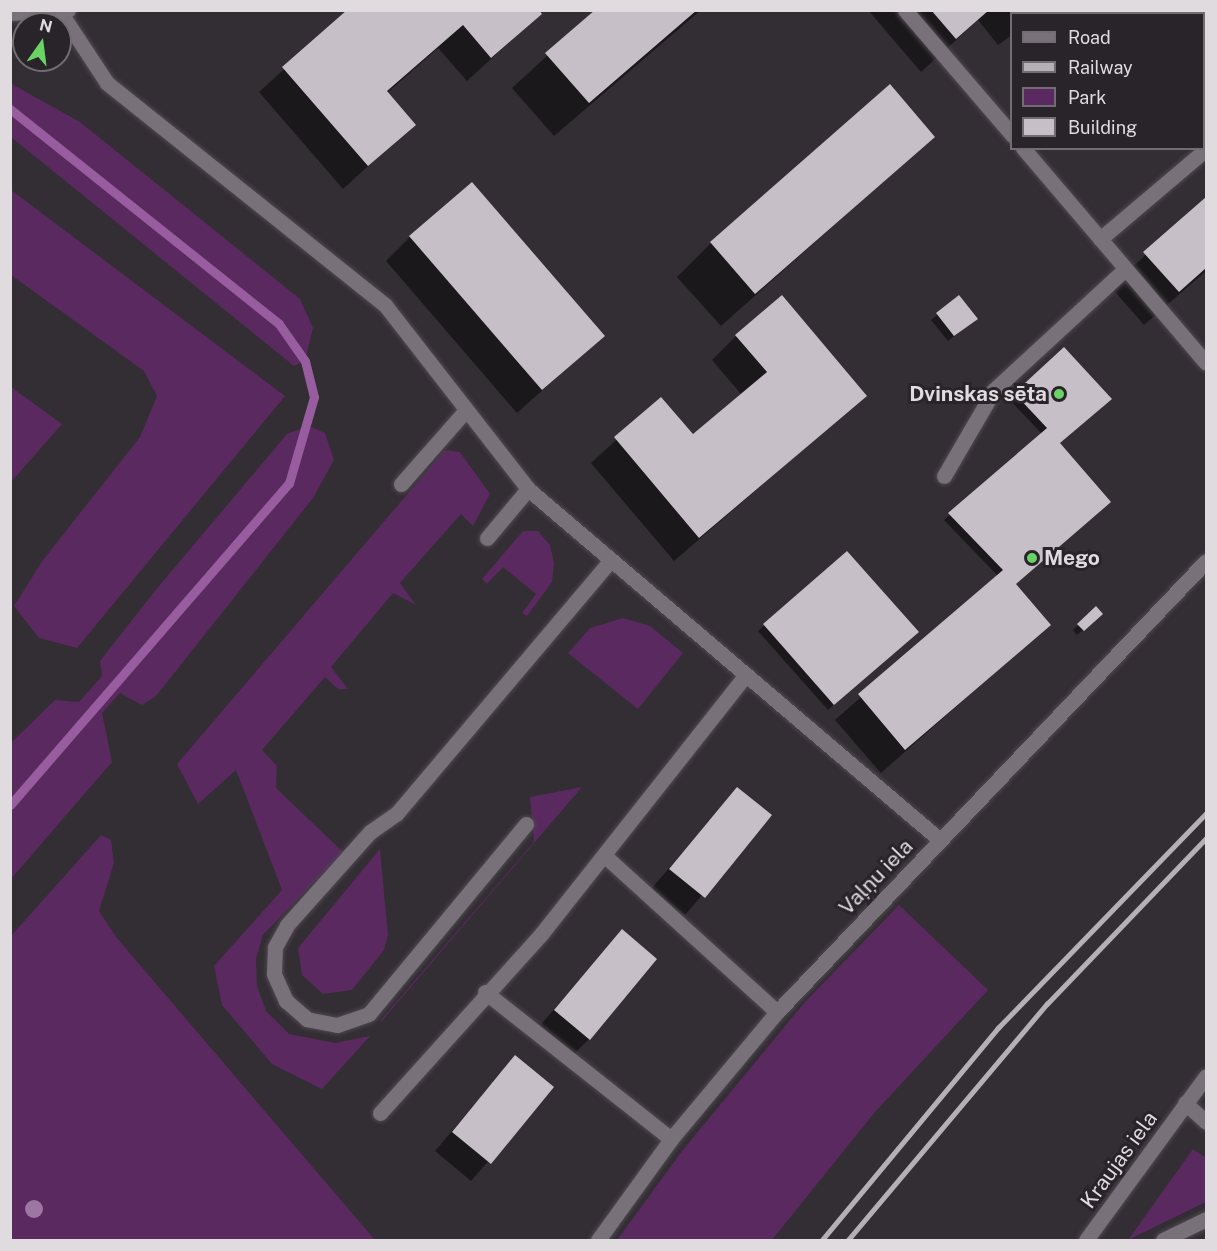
<!DOCTYPE html>
<meta charset="utf-8">
<style>
body{margin:0}
#map{position:relative;width:1217px;height:1251px;overflow:hidden;background:#332d34;font-family:"Public Sans",sans-serif}
div>[style]{position:absolute}
[style*='--x']{left:calc(var(--x)*1px);top:calc(var(--y)*1px);width:calc(var(--w)*1px);rotate:calc(var(--a)*1deg)}
.green>*{inset:0;background:#5a2960}
.shadow>*{inset:0;background:#0007}
.stream>*{height:9px;margin:-4.5px;padding:0 4.5px;transform-origin:4.5px;border-radius:4.5px;background:#975d9e}
.building>*{inset:0;background:#c7bfc8}
.roads{filter:drop-shadow(0 0 2px #4e484f) drop-shadow(0 0 2px #4e484f)}
.minor>*{height:15px;margin:-7.5px;padding:0 7.5px;transform-origin:7.5px;border-radius:7.5px;background:#797179}
.rail>*{height:4.5px;margin:-2.25px;padding:0 2.25px;transform-origin:2.25px;border-radius:2.25px;background:#b4b0b5}
.trees>*{width:18px;height:18px;margin:-9px;border-radius:50%;background:#9d77a1}
.dots>*{width:16px;height:16px;translate:-50% -50%;box-sizing:border-box;border:3px solid #29232a;border-radius:50%}
span{translate:-50% -50%;white-space:nowrap;text-align:center;line-height:1.15;-webkit-text-stroke:6px #29232a;paint-order:stroke}
.poi-label{font-size:21px;color:#dfdbdf;font-weight:700}
.right{translate:-100% -50%;text-align:right}
.left{translate:0 -50%;text-align:left}
.street-label{font-size:21px;color:#dfdbdf}
.frame{position:absolute;inset:0;border:12px solid #dfdbdf;pointer-events:none}
.legend{position:absolute;left:1010px;top:12px;width:195px;height:138px;box-sizing:border-box;background:#29232a;border:2px solid #726d72;margin:0;padding:8px 10px;list-style:none;font-size:18px;color:#dfdbdf}
.legend li{display:flex;align-items:center;gap:12px;height:30px}
.legend b{width:30px;border:2px solid #726d72}
.north{position:absolute;left:12px;top:12px;width:60px;height:60px;box-sizing:border-box;background:#29232a;border:2px solid #726d72;border-radius:50%;rotate:14deg;font-size:16px;font-weight:700;line-height:24px;text-align:center;color:#dfdbdf}
.north::after{content:'';display:block;margin:auto;width:21px;height:27px;background:#69d465;clip-path:polygon(50% 0,100% 100%,50% 72%,0 100%)}
</style>
<div id="map">
<div class="green">
<div style="clip-path:polygon(10px 83px,80px 122px,300px 299px,313px 328px,305px 361px,294px 366px,11px 137px)"></div>
<div style="clip-path:polygon(11px 190px,285px 396px,77px 648px,39px 638px,14px 606px,43px 560px,140px 437px,157px 396px,144px 371px,11px 275px)"></div>
<div style="clip-path:polygon(11px 387px,62px 424px,11px 482px)"></div>
<div style="clip-path:polygon(309px 426px,325px 433px,334px 460px,313px 498px,156px 696px,142px 705px,120px 693px,102px 713px,112px 762px,11px 879px,11px 743px,55px 700px,79px 702px,102px 676px,100px 661px,154px 592px,287px 434px)"></div>
<div style="clip-path:polygon(445px 450px,460px 452px,490px 494px,473px 526px,461px 514px,400px 583px,416px 605px,393px 593px,331px 667px,348px 689px,338px 689px,325px 677px,262px 750px,277px 766px,276px 788px,343px 852px,263px 935px,256px 959px,257px 986px,266px 1011px,289px 1034px,335px 1043px,370px 1036px,322px 1089px,272px 1064px,222px 1005px,214px 966px,282px 890px,236px 770px,198px 804px,177px 764px)"></div>
<div style="clip-path:polygon(523px 531px,538px 531px,550px 545px,554px 563px,552px 582px,527px 616px,522px 613px,536px 594px,503px 567px,487px 584px,482px 579px)"></div>
<div style="clip-path:polygon(623px 618px,650px 626px,683px 653px,638px 709px,568px 653px,590px 628px)"></div>
<div style="clip-path:polygon(582px 787px,381px 1022px,380px 1021px,534px 842px,530px 797px)"></div>
<div style="clip-path:polygon(101px 835px,111px 840px,114px 863px,99px 911px,116px 937px,375px 1240px,11px 1240px,11px 936px)"></div>
<div style="clip-path:polygon(380px 849px,388px 935px,384px 950px,352px 990px,323px 994px,302px 975px,298px 948px)"></div>
<div style="clip-path:polygon(899px 905px,988px 990px,875px 1112px,772px 1240px,617px 1240px,682px 1151px,804px 1003px)"></div>
<div style="clip-path:polygon(1193px 1149px,1206px 1158px,1206px 1202px,1128px 1240px)"></div>
</div>
<div class="shadow">
<div style="clip-path:polygon(349px 10px,540px 14px,467px 81px,438px 48px,387px 93px,414px 124px,343px 189px,259px 92px)"></div>
<div style="clip-path:polygon(597px 10px,701px 10px,554px 136px,512px 88px)"></div>
<div style="clip-path:polygon(868px 10px,1043px 10px,1012px 14px,1012px 35px,998px 45px,978px 20px,921px 72px)"></div>
<div style="clip-path:polygon(933px 137px,721px 326px,677px 277px,711px 243px)"></div>
<div style="clip-path:polygon(1206px 199px,1206px 271px,1144px 325px,1111px 287px)"></div>
<div style="clip-path:polygon(410px 237px,603px 336px,517px 413px,386px 261px)"></div>
<div style="clip-path:polygon(959px 297px,970px 324px,948px 341px,931px 320px)"></div>
<div style="clip-path:polygon(736px 336px,865px 396px,674px 561px,591px 463px,661px 399px,693px 436px,742px 395px,712px 360px)"></div>
<div style="clip-path:polygon(1064px 349px,1059px 444px,1014px 584px,1049px 625px,881px 773px,835px 720px,998px 576px,944px 520px,1042px 434px,1009px 399px)"></div>
<div style="clip-path:polygon(847px 553px,911px 637px,828px 710px,758px 631px)"></div>
<div style="clip-path:polygon(1096px 609px,1101px 614px,1077px 635px,1073px 630px)"></div>
<div style="clip-path:polygon(737px 789px,770px 816px,685px 915px,652px 888px)"></div>
<div style="clip-path:polygon(622px 931px,589px 1039px,571px 1057px,537px 1029px)"></div>
<div style="clip-path:polygon(515px 1057px,552px 1087px,471px 1181px,435px 1151px)"></div>
</div>
<div class="stream">
<div style="--x:10;--y:109;--w:344;--a:38.6"></div>
<div style="--x:279;--y:324;--w:45;--a:54.9"></div>
<div style="--x:305;--y:361;--w:37;--a:76"></div>
<div style="--x:314;--y:397;--w:90;--a:106.2"></div>
<div style="--x:289;--y:483;--w:426;--a:130.9"></div>
</div>
<div class="building">
<div style="clip-path:polygon(347px 10px,539px 10px,542px 14px,491px 58px,463px 25px,387px 91px,416px 125px,368px 166px,282px 67px)"></div>
<div style="clip-path:polygon(595px 10px,697px 10px,589px 103px,545px 53px)"></div>
<div style="clip-path:polygon(931px 10px,989px 10px,956px 39px)"></div>
<div style="clip-path:polygon(890px 84px,935px 137px,755px 294px,710px 242px)"></div>
<div style="clip-path:polygon(472px 182px,605px 336px,542px 390px,409px 236px)"></div>
<div style="clip-path:polygon(1206px 197px,1206px 268px,1179px 292px,1143px 252px)"></div>
<div style="clip-path:polygon(782px 295px,867px 396px,699px 538px,614px 437px,661px 397px,693px 434px,767px 372px,735px 335px)"></div>
<div style="clip-path:polygon(959px 295px,978px 319px,954px 336px,936px 313px)"></div>
<div style="clip-path:polygon(1064px 347px,1112px 399px,1060px 443px,1111px 502px,1016px 584px,1051px 625px,905px 750px,858px 694px,1003px 570px,948px 513px,1047px 428px,1014px 393px)"></div>
<div style="clip-path:polygon(847px 551px,919px 632px,834px 705px,763px 624px)"></div>
<div style="clip-path:polygon(1096px 606px,1103px 614px,1084px 631px,1077px 624px)"></div>
<div style="clip-path:polygon(737px 787px,772px 815px,705px 898px,669px 869px)"></div>
<div style="clip-path:polygon(622px 929px,657px 959px,590px 1040px,554px 1010px)"></div>
<div style="clip-path:polygon(515px 1055px,554px 1087px,491px 1164px,452px 1132px)"></div>
</div>
<div class="roads">
<div class="minor">
<div style="--x:59;--y:10;--w:87;--a:56.7"></div>
<div style="--x:107;--y:83;--w:356;--a:38.6"></div>
<div style="--x:385;--y:305;--w:233;--a:52.1"></div>
<div style="--x:528;--y:489;--w:541;--a:40.43"></div>
<div style="--x:905;--y:10;--w:165;--a:49.4"></div>
<div style="--x:10;--y:13;--w:58;--a:-3"></div>
<div style="--x:1023;--y:148;--w:282;--a:49.6"></div>
<div style="--x:1100;--y:239;--w:139;--a:-40.3"></div>
<div style="--x:944;--y:476;--w:99;--a:-59.8"></div>
<div style="--x:994;--y:390;--w:178;--a:-42.7"></div>
<div style="--x:401;--y:484;--w:98;--a:-48.7"></div>
<div style="--x:487;--y:538;--w:64;--a:-50.1"></div>
<div style="--x:526;--y:824;--w:246;--a:129.6"></div>
<div style="--x:369;--y:1014;--w:34;--a:161"></div>
<div style="--x:337;--y:1025;--w:31;--a:-169"></div>
<div style="--x:307;--y:1019;--w:28;--a:-139"></div>
<div style="--x:286;--y:1001;--w:30;--a:-114"></div>
<div style="--x:274;--y:974;--w:27;--a:-88"></div>
<div style="--x:275;--y:947;--w:25;--a:-61"></div>
<div style="--x:287;--y:925;--w:125;--a:-48.3"></div>
<div style="--x:370;--y:832;--w:33;--a:-35"></div>
<div style="--x:397;--y:813;--w:330;--a:-49.8"></div>
<div style="--x:605;--y:856;--w:232;--a:42.2"></div>
<div style="--x:485;--y:992;--w:237;--a:38.3"></div>
<div style="--x:1185;--y:1103;--w:28;--a:42"></div>
<div style="--x:380;--y:1113;--w:242;--a:-48"></div>
<div style="--x:542;--y:933;--w:329;--a:-51.7"></div>
<div style="--x:598;--y:1240;--w:125;--a:-54.1"></div>
<div style="--x:671;--y:1139;--w:165;--a:-50.2"></div>
<div style="--x:777;--y:1012;--w:622;--a:-46.43"></div>
<div style="--x:1086;--y:1240;--w:203;--a:-53.8"></div>
<div style="--x:1163;--y:1240;--w:48;--a:-26"></div>
</div>
</div>
<div class="rail">
<div style="--x:822;--y:1240;--w:276;--a:-50.3"></div>
<div style="--x:998;--y:1028;--w:299;--a:-45.9"></div>
<div style="--x:848;--y:1240;--w:309;--a:-49.9"></div>
<div style="--x:1047;--y:1004;--w:230;--a:-46.2"></div>
</div>
<div class="trees">
<div style="left:34px;top:1209px"></div>
</div>
<div class="dots">
<div style="left:1059px;top:394px;background:#69d465"></div>
<div style="left:1032px;top:558px;background:#69d465"></div>
</div>
<div class="poi-label">
<span class="right" style="left:1047px;top:394px">Dvinskas sēta</span>
<span class="left" style="left:1044px;top:558px">Mego</span>
</div>
<div class="street-label">
<span style="left:876px;top:877px;rotate:-46deg">Vaļņu iela</span>
<span style="left:1119px;top:1160px;rotate:-54deg">Kraujas iela</span>
</div>
<div class="frame"></div>
<ul class="legend">
<li><b style="height:8px;background:#797179"></b>Road</li>
<li><b style="height:8px;background:#b4b0b5"></b>Railway</li>
<li><b style="height:16px;background:#5a2960"></b>Park</li>
<li><b style="height:16px;background:#c7bfc8"></b>Building</li>
</ul>
<div class="north">N</div>
</div>
